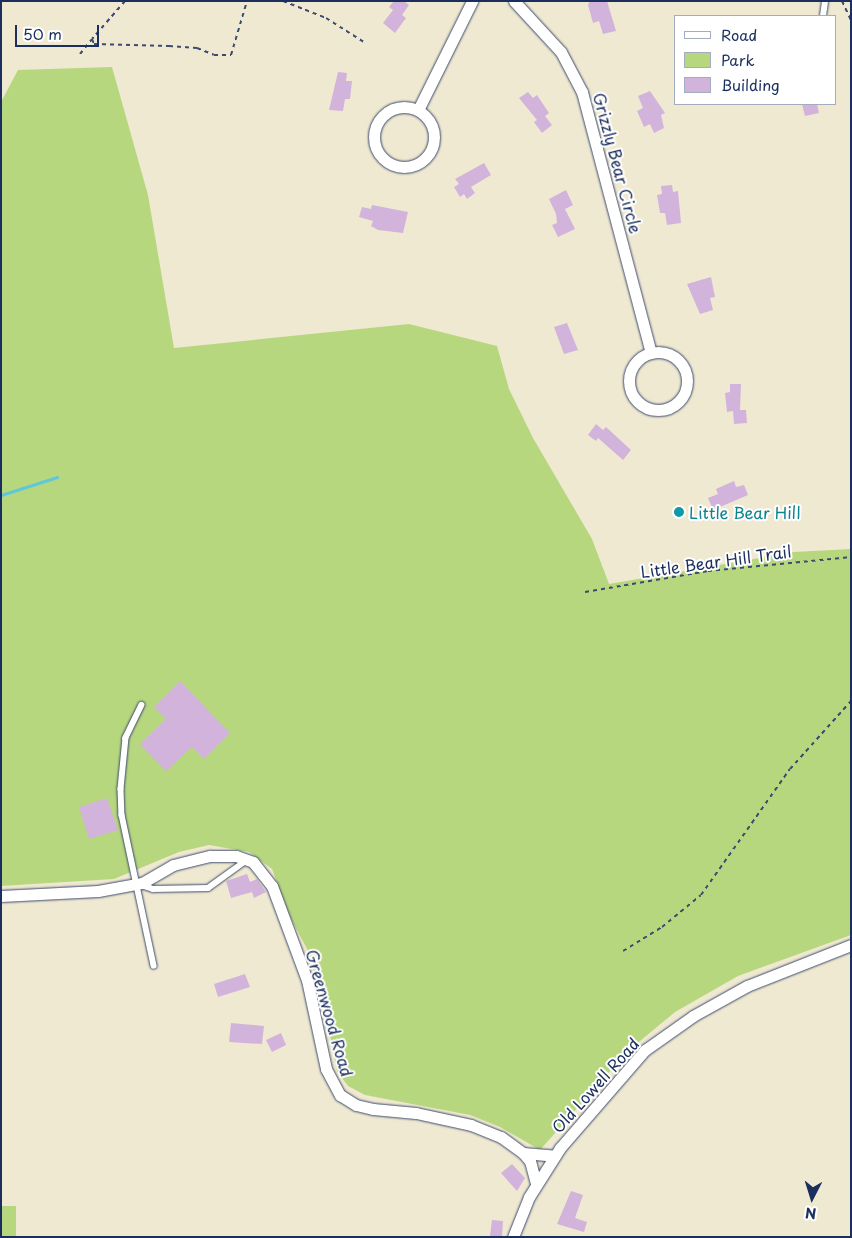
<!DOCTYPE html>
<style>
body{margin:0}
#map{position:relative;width:852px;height:1238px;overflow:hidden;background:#f0e9d1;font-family:"Playpen Sans",sans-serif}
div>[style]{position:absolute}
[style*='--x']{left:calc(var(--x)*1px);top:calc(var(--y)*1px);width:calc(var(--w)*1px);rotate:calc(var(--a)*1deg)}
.green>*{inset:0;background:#b7d77e}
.stream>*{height:3px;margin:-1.5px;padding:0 1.5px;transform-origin:1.5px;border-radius:1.5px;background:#5ec8d8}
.building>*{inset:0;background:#d2b3db}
.path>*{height:2px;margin-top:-1px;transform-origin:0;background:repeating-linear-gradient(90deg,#3b4b6f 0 4px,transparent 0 8px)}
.roads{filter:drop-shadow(0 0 1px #3b4b6f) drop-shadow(0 0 1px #3b4b6f)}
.lane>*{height:5.5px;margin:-2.75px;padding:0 2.75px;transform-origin:2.75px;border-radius:2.75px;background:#fff}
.street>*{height:11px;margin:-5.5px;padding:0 5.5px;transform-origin:5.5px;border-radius:5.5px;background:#fff}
.street>.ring{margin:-5.5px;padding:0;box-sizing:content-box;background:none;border:11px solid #fff;border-radius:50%}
.dots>*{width:14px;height:14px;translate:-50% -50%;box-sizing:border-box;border:2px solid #fff;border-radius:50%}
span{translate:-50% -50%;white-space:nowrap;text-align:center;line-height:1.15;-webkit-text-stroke:4px #fff;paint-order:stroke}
.street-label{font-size:16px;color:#1b2f5e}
.culture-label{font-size:16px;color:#0d838f}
.left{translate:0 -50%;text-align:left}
.frame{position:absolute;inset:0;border:2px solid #1b2f5e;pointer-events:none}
.legend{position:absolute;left:674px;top:15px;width:162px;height:90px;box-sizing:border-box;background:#fff;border:1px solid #a4acbf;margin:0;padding:6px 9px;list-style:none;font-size:15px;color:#1b2f5e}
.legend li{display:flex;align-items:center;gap:10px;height:25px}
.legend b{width:25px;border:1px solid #a4acbf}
.north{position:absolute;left:787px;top:1173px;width:50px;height:50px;-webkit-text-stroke:4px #fff;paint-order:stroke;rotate:185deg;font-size:14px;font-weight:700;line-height:20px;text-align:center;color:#1b2f5e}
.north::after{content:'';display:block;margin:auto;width:18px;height:22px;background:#1b2f5e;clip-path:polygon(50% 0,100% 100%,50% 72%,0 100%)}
.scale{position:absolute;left:15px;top:25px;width:84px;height:22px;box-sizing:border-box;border:2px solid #1b2f5e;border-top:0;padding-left:6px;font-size:15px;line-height:18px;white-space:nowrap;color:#1b2f5e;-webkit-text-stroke:4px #fff;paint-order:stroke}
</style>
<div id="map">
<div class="green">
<div style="clip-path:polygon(112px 67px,148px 195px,174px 348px,409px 324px,497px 346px,509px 389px,533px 438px,592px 539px,609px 584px,794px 552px,851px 549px,851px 935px,738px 976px,675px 1012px,628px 1051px,540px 1150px,500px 1127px,470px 1115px,365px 1095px,348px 1086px,337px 1071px,323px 999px,307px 949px,289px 915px,272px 869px,249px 852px,209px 845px,179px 852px,114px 879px,1px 886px,1px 102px,18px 70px)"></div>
<div style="clip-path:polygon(1px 1206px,16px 1206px,16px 1237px,1px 1237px)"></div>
</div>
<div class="stream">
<div style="--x:1;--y:495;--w:59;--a:-17.8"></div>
</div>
<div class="building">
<div style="clip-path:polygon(394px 1px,404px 1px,409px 5px,402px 15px,406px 18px,395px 33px,383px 23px,393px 10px,389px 7px)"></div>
<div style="clip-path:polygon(590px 1px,607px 1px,616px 31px,603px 34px,599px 21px,593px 23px,588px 5px)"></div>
<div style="clip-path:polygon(338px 72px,347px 73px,346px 81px,352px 81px,350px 99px,345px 99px,343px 111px,329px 110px)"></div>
<div style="clip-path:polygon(650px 91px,665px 113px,661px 115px,664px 128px,654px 133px,650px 124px,644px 127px,637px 111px,643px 108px,638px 96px)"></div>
<div style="clip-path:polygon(528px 92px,533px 98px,537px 95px,549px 113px,545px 116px,552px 125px,542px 133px,534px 122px,537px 120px,519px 98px)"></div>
<div style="clip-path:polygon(802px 104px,817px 104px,819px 113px,805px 116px)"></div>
<div style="clip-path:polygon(484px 163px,491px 175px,471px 187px,475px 193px,467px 199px,464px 194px,460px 197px,454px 187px,459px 184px,455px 179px)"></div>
<div style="clip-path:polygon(672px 185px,673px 192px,678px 191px,681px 223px,667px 225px,665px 213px,660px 213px,657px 195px,662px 194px,661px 186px)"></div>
<div style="clip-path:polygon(566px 190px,573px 205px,565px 209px,575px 229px,558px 237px,552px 225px,557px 223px,556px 214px,549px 199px)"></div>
<div style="clip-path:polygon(372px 205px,408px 212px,403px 233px,378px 230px,371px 226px,373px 221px,359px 217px,362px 207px,371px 209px)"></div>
<div style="clip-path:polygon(711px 277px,715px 297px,710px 298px,713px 310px,700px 314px,687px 284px)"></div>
<div style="clip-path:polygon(567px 323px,578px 350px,564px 354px,554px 327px)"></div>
<div style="clip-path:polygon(730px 384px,741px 384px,740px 410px,746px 410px,747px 423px,734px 424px,733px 411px,727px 412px,725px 393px,730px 392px)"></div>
<div style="clip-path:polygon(596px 424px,603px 430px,606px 427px,631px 450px,623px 460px,598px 438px,596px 441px,588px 435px)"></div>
<div style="clip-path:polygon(734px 481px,736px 487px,744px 485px,748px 495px,713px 510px,708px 498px,718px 494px,716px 489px)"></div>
<div style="clip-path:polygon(180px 681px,230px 733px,204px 759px,192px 747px,166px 771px,140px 744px,166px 719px,154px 707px)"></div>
<div style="clip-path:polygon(107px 798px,118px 830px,89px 839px,79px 807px)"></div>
<div style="clip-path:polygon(247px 874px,250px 882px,257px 879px,266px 892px,254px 898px,252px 892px,231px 898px,226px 881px)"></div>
<div style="clip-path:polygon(245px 974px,250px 987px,218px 997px,214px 984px)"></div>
<div style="clip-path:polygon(231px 1023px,264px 1026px,262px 1044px,229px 1042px)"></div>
<div style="clip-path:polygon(281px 1033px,286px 1045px,272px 1052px,266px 1040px)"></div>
<div style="clip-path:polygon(512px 1164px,525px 1178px,517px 1191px,501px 1173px)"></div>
<div style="clip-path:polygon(571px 1191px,583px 1195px,575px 1218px,587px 1222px,584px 1232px,557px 1224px)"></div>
<div style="clip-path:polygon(492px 1220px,503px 1221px,502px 1237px,490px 1236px)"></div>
</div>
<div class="path">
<div style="--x:125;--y:1;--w:50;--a:131"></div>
<div style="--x:92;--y:39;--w:5;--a:68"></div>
<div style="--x:94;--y:44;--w:75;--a:1.5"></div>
<div style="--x:169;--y:46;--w:28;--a:4"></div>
<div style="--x:197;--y:48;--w:18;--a:22"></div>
<div style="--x:214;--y:55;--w:17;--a:0"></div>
<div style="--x:231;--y:55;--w:56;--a:-73.5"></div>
<div style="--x:283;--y:1;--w:46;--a:21.6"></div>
<div style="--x:326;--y:18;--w:45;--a:32.3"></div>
<div style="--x:842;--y:1;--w:21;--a:65"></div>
<div style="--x:80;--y:54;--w:19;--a:-51"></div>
<div style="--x:585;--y:592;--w:125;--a:-9.7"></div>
<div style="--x:708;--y:571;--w:144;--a:-5.6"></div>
<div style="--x:623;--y:951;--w:46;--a:-31.6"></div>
<div style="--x:662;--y:927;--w:50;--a:-39.4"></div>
<div style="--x:701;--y:895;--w:154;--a:-54.8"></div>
<div style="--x:790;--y:769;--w:91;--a:-48.1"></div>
</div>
<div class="roads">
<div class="lane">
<div style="--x:823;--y:16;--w:15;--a:-82"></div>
<div style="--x:142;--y:705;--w:37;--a:116"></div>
<div style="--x:126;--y:738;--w:51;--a:95.6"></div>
<div style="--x:121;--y:789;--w:26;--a:88"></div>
<div style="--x:122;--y:815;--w:154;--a:78"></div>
<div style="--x:141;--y:885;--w:13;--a:18"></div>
<div style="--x:153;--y:889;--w:55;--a:-1"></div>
<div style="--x:208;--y:888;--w:48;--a:-35.7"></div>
</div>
<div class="street">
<div style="--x:514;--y:1;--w:69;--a:47.3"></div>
<div style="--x:561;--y:52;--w:45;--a:62.3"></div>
<div style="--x:582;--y:92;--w:270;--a:75.2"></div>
<div class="ring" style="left:374px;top:107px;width:49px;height:49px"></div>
<div style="--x:418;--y:110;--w:122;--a:-63.6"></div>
<div class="ring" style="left:629px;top:352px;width:47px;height:47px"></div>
<div style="--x:1;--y:896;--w:97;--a:-3"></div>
<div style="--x:98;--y:891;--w:45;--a:-10.3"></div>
<div style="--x:142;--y:883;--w:36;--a:-30"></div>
<div style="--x:173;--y:865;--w:38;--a:-14"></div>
<div style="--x:210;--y:856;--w:26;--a:0"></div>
<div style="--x:236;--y:856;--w:18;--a:19"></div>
<div style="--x:253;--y:862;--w:31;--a:52"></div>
<div style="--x:272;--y:886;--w:100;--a:69.6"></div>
<div style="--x:307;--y:980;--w:91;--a:77.9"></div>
<div style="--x:326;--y:1069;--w:30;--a:62"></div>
<div style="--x:340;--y:1095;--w:19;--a:32"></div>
<div style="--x:356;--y:1105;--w:17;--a:13"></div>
<div style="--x:373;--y:1109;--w:43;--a:5.3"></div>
<div style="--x:416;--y:1113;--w:56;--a:12.3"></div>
<div style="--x:471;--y:1125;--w:32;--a:22"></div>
<div style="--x:501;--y:1137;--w:27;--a:36"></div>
<div style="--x:523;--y:1153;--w:32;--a:5"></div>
<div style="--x:523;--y:1153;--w:11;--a:49"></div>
<div style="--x:530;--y:1161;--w:23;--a:75"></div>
<div style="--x:513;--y:1237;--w:43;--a:-68.2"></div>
<div style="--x:529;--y:1197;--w:58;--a:-57.7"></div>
<div style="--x:560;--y:1148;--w:130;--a:-49.1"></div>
<div style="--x:645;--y:1050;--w:59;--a:-35.3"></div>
<div style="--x:693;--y:1016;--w:62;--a:-29.1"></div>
<div style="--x:747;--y:986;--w:112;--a:-21.5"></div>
</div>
</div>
<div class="dots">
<div style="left:679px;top:512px;background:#0f9aa8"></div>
</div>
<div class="street-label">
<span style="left:618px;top:163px;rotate:75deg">Grizzly Bear Circle</span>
<span style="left:716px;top:561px;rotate:-8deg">Little Bear Hill Trail</span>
<span style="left:330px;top:1013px;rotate:74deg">Greenwood Road</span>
<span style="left:595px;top:1085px;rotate:-48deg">Old Lowell Road</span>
</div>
<div class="culture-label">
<span class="left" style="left:689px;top:512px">Little Bear Hill</span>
</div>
<div class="frame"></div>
<ul class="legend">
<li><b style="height:6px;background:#fff"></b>Road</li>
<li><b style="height:14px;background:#b7d77e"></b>Park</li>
<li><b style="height:14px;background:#d2b3db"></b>Building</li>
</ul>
<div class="north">N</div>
<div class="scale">50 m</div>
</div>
